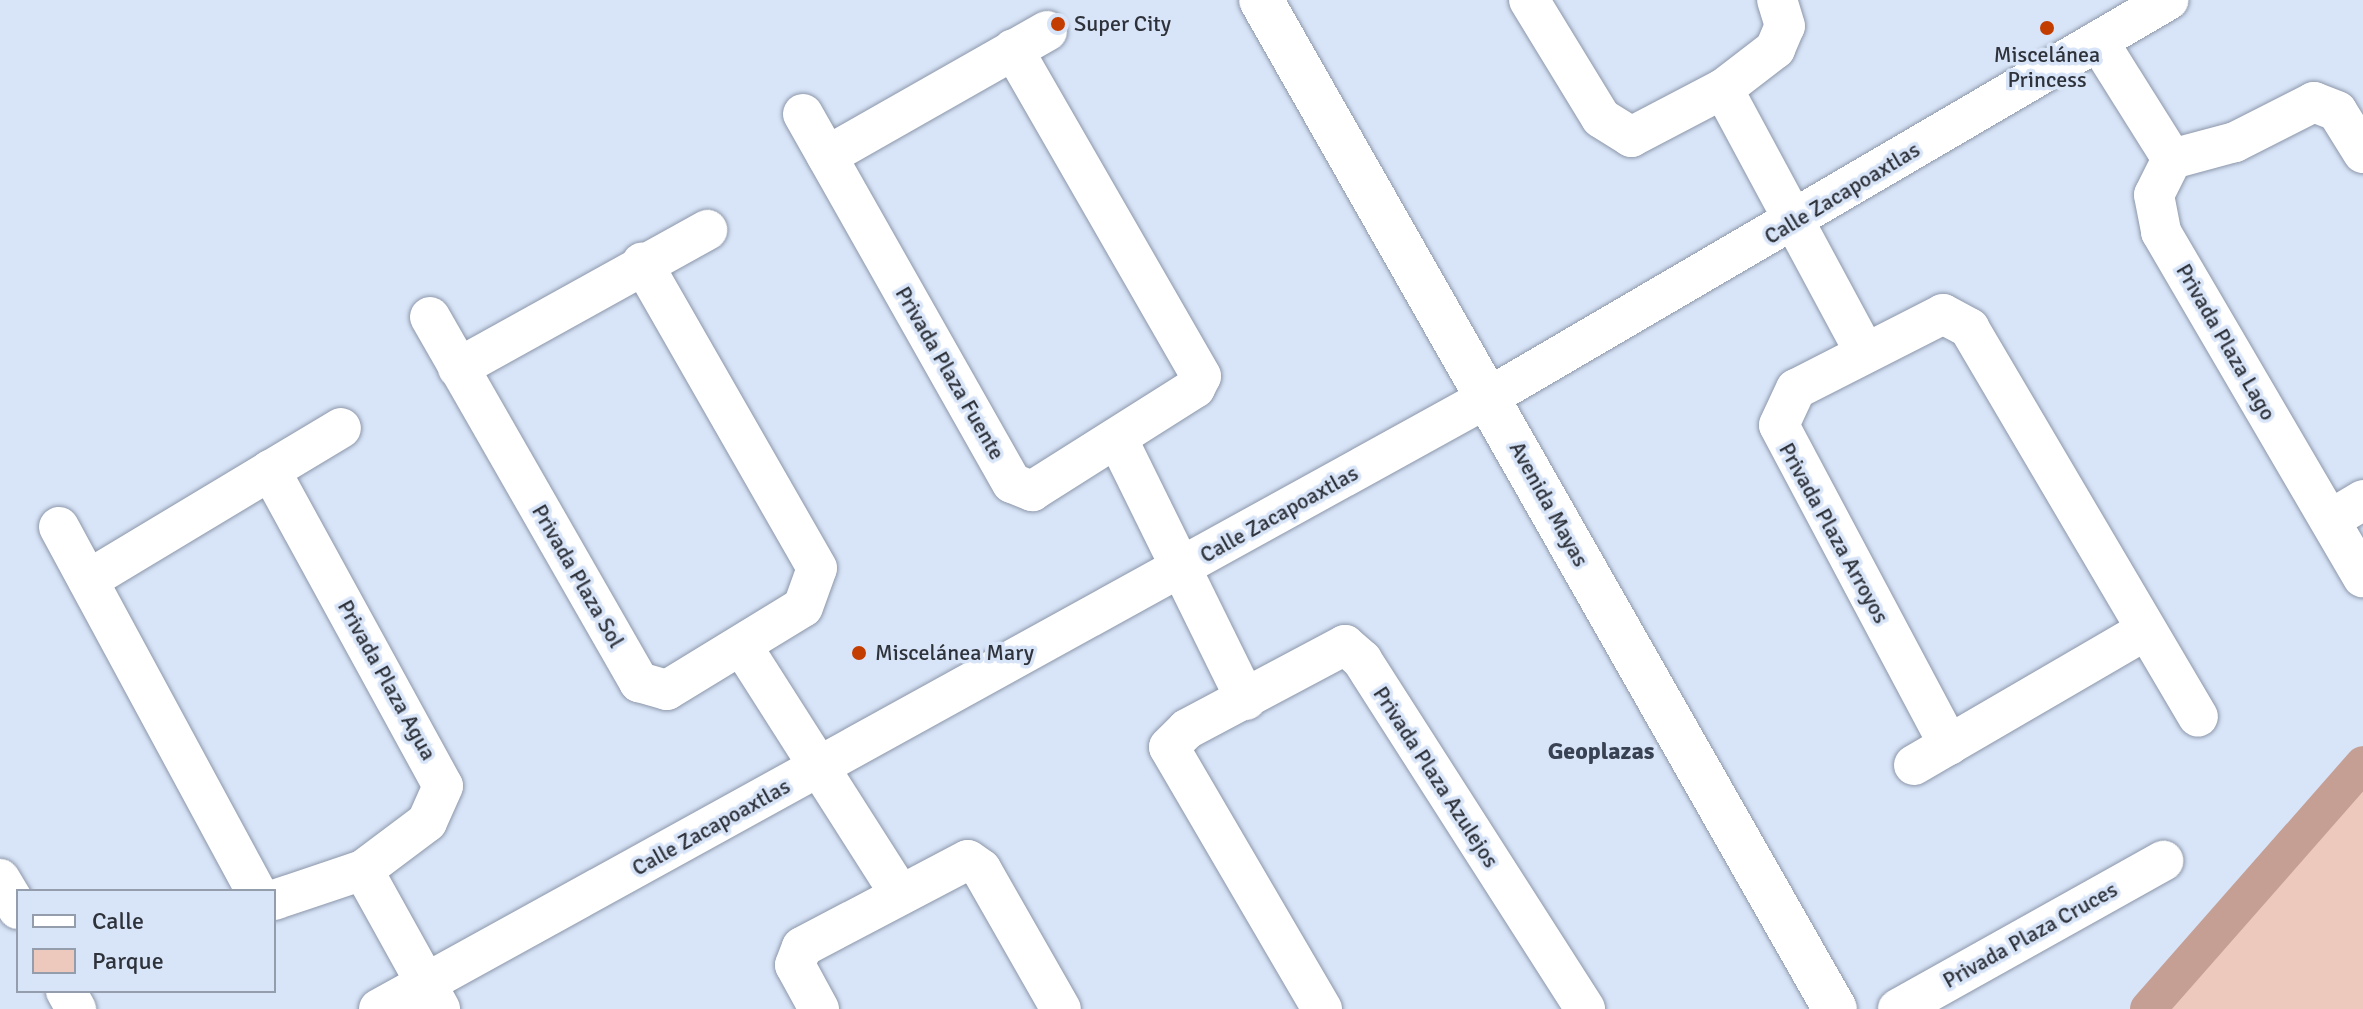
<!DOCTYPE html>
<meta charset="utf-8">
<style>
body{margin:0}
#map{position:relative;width:2363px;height:1009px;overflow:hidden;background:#d8e4f8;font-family:Signika,sans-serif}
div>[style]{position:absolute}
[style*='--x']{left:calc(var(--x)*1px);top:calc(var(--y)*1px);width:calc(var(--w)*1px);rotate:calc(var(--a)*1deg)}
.green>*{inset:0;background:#ecc8bd}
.canal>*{height:36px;margin:-18px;padding:0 18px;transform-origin:18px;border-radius:18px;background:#c59f93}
.roads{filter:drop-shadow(0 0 2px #8c97a9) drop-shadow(0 0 2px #8c97a9)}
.minor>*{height:40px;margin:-20px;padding:0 20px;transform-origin:20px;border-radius:20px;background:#fff}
.tertiary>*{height:44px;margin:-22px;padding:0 22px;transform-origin:22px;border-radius:22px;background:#fff}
.dots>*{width:22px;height:22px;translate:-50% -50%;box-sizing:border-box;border:4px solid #d8e4f8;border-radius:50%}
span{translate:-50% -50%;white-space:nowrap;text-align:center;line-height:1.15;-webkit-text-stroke:7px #d8e4f8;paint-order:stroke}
.poi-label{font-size:22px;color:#2e323a}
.left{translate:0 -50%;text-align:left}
.street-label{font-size:22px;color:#2e323a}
.neighbourhood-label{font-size:24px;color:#394252;font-weight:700}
.legend{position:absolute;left:16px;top:889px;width:260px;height:104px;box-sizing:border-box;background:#d8e4f8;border:2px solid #949dac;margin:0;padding:10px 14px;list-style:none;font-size:24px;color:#2e323a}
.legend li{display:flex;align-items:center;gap:16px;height:40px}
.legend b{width:40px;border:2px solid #949dac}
</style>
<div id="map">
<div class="green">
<div style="clip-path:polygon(2363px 788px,2363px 1009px,2164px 1009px)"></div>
</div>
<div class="canal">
<div style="--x:2148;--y:1009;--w:326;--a:-48.7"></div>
</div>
<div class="roads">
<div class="minor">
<div style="--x:1529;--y:0;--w:138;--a:58.6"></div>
<div style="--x:1601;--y:118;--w:36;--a:32"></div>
<div style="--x:1631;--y:137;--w:104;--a:-27.6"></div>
<div style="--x:1723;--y:89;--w:66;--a:-37.6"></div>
<div style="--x:1775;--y:49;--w:25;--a:-67"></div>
<div style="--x:1785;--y:26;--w:27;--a:-107"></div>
<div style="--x:2098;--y:41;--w:139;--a:57.9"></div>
<div style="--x:1723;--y:89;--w:298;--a:61.7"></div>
<div style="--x:803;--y:114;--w:424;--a:60.5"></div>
<div style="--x:1012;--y:483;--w:22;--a:22"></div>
<div style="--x:1032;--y:491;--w:193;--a:-32.3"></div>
<div style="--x:1195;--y:388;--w:13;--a:-63"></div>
<div style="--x:1201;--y:376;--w:377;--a:-119.9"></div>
<div style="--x:2363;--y:153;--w:49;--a:-121.8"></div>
<div style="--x:2337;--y:111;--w:25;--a:-159"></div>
<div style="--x:2314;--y:102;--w:89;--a:153.1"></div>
<div style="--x:2235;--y:142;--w:65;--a:164.9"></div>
<div style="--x:2172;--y:159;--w:40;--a:116.6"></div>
<div style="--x:2154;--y:195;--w:38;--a:79"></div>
<div style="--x:2161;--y:232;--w:400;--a:59.7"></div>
<div style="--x:827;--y:156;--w:253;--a:-29.6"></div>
<div style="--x:430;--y:317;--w:421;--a:60.2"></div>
<div style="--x:639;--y:682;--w:29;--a:16"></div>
<div style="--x:667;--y:690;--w:159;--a:-31.4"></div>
<div style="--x:803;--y:607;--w:41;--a:-70.3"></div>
<div style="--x:817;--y:568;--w:352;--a:-119.8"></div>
<div style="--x:458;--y:368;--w:285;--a:-29"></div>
<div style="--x:1117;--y:438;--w:292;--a:63.8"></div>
<div style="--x:270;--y:470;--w:360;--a:61.3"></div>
<div style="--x:443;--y:786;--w:39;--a:114"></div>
<div style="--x:427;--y:822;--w:80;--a:143.1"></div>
<div style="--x:363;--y:870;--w:94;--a:161.4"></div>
<div style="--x:2330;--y:520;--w:39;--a:-31"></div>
<div style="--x:59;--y:527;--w:414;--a:61.6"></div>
<div style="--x:88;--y:580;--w:295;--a:-31"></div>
<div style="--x:742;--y:646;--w:292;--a:57.5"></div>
<div style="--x:1949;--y:745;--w:362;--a:-118"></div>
<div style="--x:1779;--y:425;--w:40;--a:-65"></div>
<div style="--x:1796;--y:389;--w:165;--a:-27"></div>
<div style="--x:1943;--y:314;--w:30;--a:28"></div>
<div style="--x:1969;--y:328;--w:451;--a:59.5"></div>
<div style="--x:1914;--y:765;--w:268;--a:-30.2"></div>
<div style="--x:363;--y:870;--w:159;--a:61"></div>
<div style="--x:0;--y:879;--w:35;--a:59"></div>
<div style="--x:66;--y:991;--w:21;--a:61"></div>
<div style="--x:379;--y:1009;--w:1268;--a:-28.87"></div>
<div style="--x:1489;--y:397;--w:787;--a:-30.31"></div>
<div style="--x:819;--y:1009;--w:50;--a:-118.6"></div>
<div style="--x:795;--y:965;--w:19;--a:-69"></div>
<div style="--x:802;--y:947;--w:187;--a:-27.7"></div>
<div style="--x:968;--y:860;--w:16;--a:35"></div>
<div style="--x:981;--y:869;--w:161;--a:60.3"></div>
<div style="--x:1322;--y:1009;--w:303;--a:-120.3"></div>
<div style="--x:1169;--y:747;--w:25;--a:-45"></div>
<div style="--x:1187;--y:729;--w:179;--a:-28"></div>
<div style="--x:1345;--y:645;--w:23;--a:41"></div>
<div style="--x:1362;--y:660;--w:414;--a:57.4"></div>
<div style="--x:1898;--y:1009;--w:304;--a:-29.2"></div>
</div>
<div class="tertiary">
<div style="--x:1261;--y:0;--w:1161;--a:60.37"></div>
</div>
</div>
<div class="dots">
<div style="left:1058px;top:24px;background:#c43d00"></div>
<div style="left:2047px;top:28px;background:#c43d00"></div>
<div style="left:859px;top:653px;background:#c43d00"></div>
</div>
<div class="poi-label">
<span class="left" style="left:1074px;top:24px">Super City</span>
<span style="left:2047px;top:67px">Miscelánea<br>Princess</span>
<span class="left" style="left:875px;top:653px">Miscelánea Mary</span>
</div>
<div class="street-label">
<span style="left:1842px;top:193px;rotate:-31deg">Calle Zacapoaxtlas</span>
<span style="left:2226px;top:342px;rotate:60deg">Privada Plaza Lago</span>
<span style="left:950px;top:373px;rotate:60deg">Privada Plaza Fuente</span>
<span style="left:1549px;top:504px;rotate:61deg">Avenida Mayas</span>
<span style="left:1279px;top:514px;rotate:-29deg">Calle Zacapoaxtlas</span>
<span style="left:1834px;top:533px;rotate:61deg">Privada Plaza Arroyos</span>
<span style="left:578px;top:576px;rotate:60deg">Privada Plaza Sol</span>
<span style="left:387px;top:680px;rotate:61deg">Privada Plaza Agua</span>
<span style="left:1436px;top:777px;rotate:57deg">Privada Plaza Azulejos</span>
<span style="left:711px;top:827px;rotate:-29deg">Calle Zacapoaxtlas</span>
<span style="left:2030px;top:935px;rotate:-29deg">Privada Plaza Cruces</span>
</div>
<div class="neighbourhood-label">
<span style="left:1601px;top:752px">Geoplazas</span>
</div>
<ul class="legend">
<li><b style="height:10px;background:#fff"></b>Calle</li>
<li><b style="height:22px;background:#ecc8bd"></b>Parque</li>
</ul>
</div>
